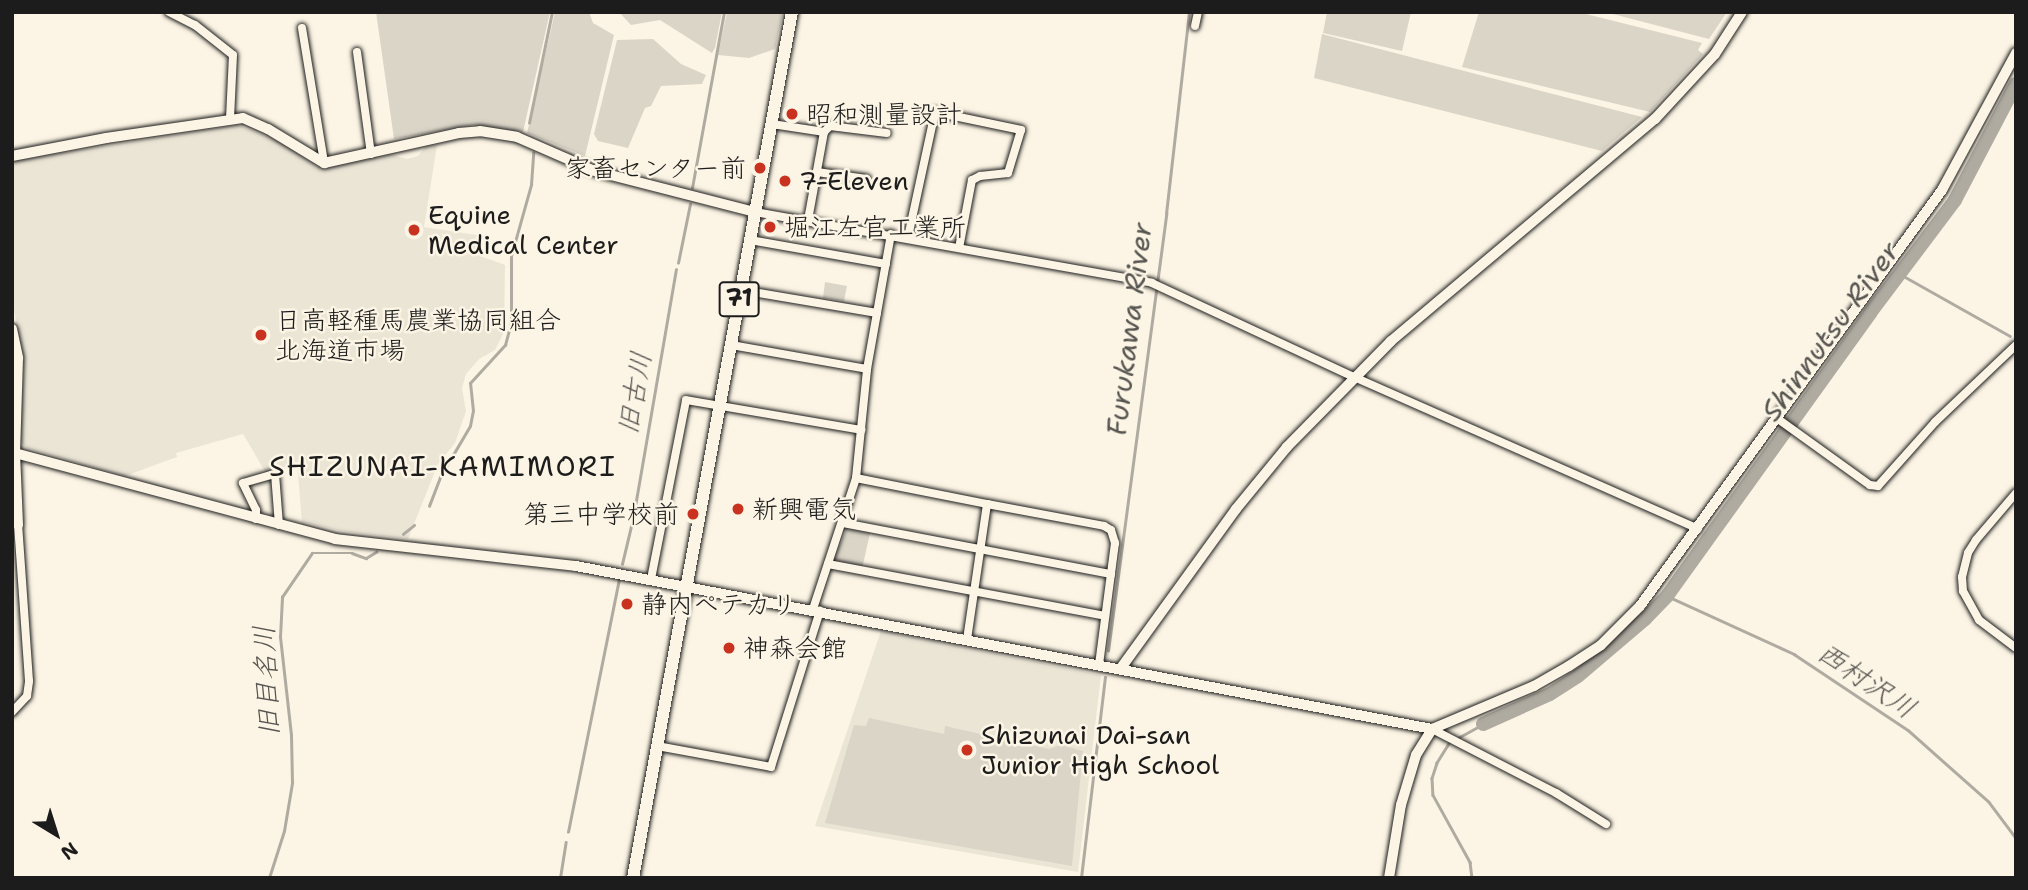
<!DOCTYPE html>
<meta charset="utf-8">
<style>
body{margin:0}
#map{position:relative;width:2028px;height:890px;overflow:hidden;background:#fcf5e5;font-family:"Shantell Sans","Klee One",sans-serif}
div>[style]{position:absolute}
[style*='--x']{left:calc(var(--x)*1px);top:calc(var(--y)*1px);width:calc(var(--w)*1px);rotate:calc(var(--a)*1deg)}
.built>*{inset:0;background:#ebe5d6}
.green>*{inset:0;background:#dbd5c8}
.stream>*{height:2.5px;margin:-1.25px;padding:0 1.25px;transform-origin:1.25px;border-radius:1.25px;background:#b0aba1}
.river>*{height:14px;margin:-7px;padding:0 7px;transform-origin:7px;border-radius:7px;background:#b0aba1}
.roads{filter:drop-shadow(0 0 2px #1c1c1c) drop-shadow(0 0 2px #1c1c1c)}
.minor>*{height:8px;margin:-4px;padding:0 4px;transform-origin:4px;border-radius:4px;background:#fcf5e5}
.tertiary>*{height:10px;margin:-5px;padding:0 5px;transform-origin:5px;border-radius:5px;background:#fcf5e5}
.primary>*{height:12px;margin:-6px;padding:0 6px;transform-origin:6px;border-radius:6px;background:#fcf5e5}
.dots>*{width:19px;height:19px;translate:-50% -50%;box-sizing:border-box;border:4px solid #fcf5e5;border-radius:50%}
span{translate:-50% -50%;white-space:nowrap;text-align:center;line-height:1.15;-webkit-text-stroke:5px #fcf5e5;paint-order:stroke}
.shield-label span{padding:2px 5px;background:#fcf5e5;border:2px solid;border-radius:5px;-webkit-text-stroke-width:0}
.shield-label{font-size:24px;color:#1c1c1c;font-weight:700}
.poi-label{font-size:26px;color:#1c1c1c}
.left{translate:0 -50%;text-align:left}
.right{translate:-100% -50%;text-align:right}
.water-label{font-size:28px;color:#575551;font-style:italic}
.neighbourhood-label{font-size:28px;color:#1c1c1c;letter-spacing:2px}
.frame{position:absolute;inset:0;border:14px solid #1c1c1c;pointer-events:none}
.north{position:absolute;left:21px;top:799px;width:70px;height:70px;-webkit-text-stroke:5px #fcf5e5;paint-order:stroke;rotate:142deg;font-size:19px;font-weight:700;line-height:28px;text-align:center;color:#1c1c1c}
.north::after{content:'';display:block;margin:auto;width:24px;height:32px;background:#1c1c1c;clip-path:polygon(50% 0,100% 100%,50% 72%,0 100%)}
</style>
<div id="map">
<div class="built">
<div style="clip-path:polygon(237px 125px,282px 142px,317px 167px,389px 154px,407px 159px,418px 156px,426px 146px,437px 145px,424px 227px,483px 236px,480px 256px,505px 265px,504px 332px,495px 350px,479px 359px,466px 374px,462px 388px,466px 411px,455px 443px,438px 464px,408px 539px,342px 531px,302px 522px,297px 463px,266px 473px,243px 434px,176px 453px,177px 457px,125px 476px,27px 448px,20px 441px,24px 364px,12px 299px,12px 161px)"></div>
<div style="clip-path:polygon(881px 631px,1101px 675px,1078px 872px,815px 826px)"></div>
</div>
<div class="green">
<div style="clip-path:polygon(376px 12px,550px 12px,523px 132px,473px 125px,394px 139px)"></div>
<div style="clip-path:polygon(555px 12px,589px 12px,593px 23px,614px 35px,585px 156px,527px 133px)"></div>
<div style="clip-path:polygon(619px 12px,722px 12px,715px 48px,712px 53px,660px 20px,631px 25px)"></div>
<div style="clip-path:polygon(727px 12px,783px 12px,775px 49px,749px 58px,718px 55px)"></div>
<div style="clip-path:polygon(1327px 12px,1411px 12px,1402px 51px,1323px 33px)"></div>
<div style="clip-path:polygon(1479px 12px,1578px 12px,1702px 43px,1698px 50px,1703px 54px,1650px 112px,1462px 67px)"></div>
<div style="clip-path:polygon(1605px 12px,1727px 12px,1709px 39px)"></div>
<div style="clip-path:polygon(1322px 34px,1642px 117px,1602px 151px,1314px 78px)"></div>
<div style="clip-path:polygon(653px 39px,681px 64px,706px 75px,702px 84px,661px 86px,651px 106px,645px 108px,628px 148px,598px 141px,594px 134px,617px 40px)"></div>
<div style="clip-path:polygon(825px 282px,847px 286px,844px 301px,823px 298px)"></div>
<div style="clip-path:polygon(847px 528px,870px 533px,862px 569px,835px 563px,834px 559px)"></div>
<div style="clip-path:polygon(869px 718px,944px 734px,945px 726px,1049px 749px,1061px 745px,1083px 751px,1072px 866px,825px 823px,854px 725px,866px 726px)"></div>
</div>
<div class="stream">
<div style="--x:529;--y:123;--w:113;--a:-78.3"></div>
<div style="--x:692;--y:188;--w:179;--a:-79.7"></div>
<div style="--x:678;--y:263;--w:60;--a:-78.5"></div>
<div style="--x:1900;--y:274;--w:126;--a:29.4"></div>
<div style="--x:429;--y:506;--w:31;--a:-69"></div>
<div style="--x:440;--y:477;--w:59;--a:-59.5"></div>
<div style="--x:470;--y:426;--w:15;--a:-79"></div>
<div style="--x:473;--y:411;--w:28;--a:-96"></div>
<div style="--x:470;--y:383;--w:52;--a:-47.4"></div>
<div style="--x:505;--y:345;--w:24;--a:-75"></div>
<div style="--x:511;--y:322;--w:66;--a:-90"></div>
<div style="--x:511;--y:256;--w:74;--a:-74.3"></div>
<div style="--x:531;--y:185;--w:32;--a:-86"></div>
<div style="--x:403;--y:534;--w:14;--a:-39"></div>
<div style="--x:622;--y:564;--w:47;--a:-76.6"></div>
<div style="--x:633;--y:518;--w:252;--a:-80.2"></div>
<div style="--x:1667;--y:596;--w:140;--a:24.5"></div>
<div style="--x:1794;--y:654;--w:137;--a:33.7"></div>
<div style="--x:1908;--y:730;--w:108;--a:41.6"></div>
<div style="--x:1989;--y:802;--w:45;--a:53.1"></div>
<div style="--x:1108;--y:651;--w:441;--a:-82.4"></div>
<div style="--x:1166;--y:214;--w:203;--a:-83.5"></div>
<div style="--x:1456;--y:739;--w:31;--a:-29"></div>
<div style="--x:1450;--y:742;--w:25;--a:122"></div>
<div style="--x:1437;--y:763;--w:16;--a:108"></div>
<div style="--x:1432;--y:778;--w:17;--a:87"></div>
<div style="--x:1433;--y:795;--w:77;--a:61.1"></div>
<div style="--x:1470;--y:862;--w:16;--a:83"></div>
<div style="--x:568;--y:832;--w:258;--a:-78.6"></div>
<div style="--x:269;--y:878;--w:49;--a:-72.3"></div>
<div style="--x:284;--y:831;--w:49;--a:-80.5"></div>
<div style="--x:292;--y:783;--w:48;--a:-91.2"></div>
<div style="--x:291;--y:735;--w:99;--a:-96.4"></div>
<div style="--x:280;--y:637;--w:40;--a:-87.1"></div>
<div style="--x:282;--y:597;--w:53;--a:-55.7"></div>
<div style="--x:312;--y:553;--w:40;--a:0"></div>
<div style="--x:352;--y:553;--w:15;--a:20"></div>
<div style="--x:366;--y:558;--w:12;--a:-31"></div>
<div style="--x:560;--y:878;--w:36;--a:-81"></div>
<div style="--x:1081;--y:878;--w:202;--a:-83.2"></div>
</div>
<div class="river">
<div style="--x:1483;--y:724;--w:73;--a:-24.1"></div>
<div style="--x:1550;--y:694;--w:33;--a:-33"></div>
<div style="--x:1578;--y:676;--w:88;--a:-40.4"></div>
<div style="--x:1645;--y:619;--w:32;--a:-46"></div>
<div style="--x:1667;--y:596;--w:348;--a:-54.3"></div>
<div style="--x:1870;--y:313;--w:141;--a:-53"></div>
<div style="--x:1955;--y:200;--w:131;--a:-62.3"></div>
</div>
<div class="roads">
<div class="minor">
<div style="--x:169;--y:12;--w:29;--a:27"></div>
<div style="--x:195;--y:25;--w:48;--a:38.3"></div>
<div style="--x:233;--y:55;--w:64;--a:92.7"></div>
<div style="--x:1195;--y:26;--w:14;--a:-78"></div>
<div style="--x:302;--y:28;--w:137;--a:80.7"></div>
<div style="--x:357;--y:52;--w:103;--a:82.2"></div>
<div style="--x:772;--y:124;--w:53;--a:8.7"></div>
<div style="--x:824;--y:132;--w:8;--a:-45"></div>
<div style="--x:830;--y:126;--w:57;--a:7"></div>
<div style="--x:817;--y:172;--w:50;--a:8"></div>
<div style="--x:755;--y:212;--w:403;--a:10.1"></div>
<div style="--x:1152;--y:283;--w:223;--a:25"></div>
<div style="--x:1354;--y:377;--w:376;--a:23.8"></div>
<div style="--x:808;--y:220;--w:89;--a:-79.7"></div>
<div style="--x:908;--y:237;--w:128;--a:-77.8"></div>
<div style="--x:935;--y:112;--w:88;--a:11.8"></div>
<div style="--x:1021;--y:130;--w:45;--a:106.8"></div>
<div style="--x:1008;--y:173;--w:28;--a:174"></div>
<div style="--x:980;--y:176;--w:9;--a:153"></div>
<div style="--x:972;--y:180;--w:69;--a:100.8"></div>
<div style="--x:750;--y:240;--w:138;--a:10"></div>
<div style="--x:741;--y:290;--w:138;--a:9.6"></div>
<div style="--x:731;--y:345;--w:138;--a:10"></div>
<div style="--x:1778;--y:419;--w:113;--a:35.7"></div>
<div style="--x:1870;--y:485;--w:8;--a:7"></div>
<div style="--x:1878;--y:486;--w:86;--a:-48.3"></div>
<div style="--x:1935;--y:422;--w:112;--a:-43.5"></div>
<div style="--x:856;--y:478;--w:134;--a:11.2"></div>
<div style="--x:987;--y:504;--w:136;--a:98.4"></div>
<div style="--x:2016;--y:493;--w:62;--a:130.4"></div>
<div style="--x:1976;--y:540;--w:15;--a:122"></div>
<div style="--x:1968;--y:553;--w:25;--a:104"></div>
<div style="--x:1962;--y:577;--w:14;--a:86"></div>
<div style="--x:1963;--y:591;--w:33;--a:61"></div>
<div style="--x:1979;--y:620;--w:46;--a:37.1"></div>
<div style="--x:987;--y:504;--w:119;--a:10.6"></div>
<div style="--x:1104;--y:526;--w:8;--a:30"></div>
<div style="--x:1111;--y:530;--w:14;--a:73"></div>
<div style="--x:1115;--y:543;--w:122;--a:97.5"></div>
<div style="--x:256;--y:519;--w:9;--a:-90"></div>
<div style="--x:256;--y:510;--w:30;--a:-116"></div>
<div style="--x:243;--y:483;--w:33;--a:-16"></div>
<div style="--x:275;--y:474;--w:51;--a:85.5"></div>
<div style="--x:843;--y:523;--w:273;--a:10.8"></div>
<div style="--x:828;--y:564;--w:282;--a:10.6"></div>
<div style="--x:651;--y:579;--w:182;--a:-78.9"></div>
<div style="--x:686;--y:400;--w:178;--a:9.7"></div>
<div style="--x:813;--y:609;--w:138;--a:-71.8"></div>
<div style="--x:856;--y:478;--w:110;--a:-84.2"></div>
<div style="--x:867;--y:369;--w:137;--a:-79.9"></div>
<div style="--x:12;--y:712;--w:22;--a:-47"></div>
<div style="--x:27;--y:696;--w:15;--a:-82"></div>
<div style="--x:29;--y:681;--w:156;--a:-94"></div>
<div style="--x:1432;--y:729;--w:140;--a:27.3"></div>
<div style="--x:1556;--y:793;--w:59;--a:31.8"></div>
<div style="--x:657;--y:746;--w:116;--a:10.4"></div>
<div style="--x:771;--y:767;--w:164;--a:-72.6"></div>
</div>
<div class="tertiary">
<div style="--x:12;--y:156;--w:96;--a:-10.8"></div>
<div style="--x:106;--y:138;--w:138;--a:-8.3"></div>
<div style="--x:243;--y:118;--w:27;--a:24"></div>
<div style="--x:268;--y:129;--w:66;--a:31.3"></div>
<div style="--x:324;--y:163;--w:138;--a:-12.5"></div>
<div style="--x:459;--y:133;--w:21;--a:-5"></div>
<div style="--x:480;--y:131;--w:37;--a:9"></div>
<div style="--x:517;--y:137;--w:85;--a:23.6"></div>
<div style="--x:595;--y:171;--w:165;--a:14.4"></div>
<div style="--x:12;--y:329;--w:30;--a:78"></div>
<div style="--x:18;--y:358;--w:95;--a:91.8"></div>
<div style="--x:15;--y:453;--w:72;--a:87.6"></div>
<div style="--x:15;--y:453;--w:331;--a:15"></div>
<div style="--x:335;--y:539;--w:243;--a:6.4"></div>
<div style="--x:576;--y:566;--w:871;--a:10.78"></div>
<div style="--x:1432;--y:729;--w:111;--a:-22.9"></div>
<div style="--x:1534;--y:686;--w:40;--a:-29.7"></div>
<div style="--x:1569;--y:666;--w:38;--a:-33"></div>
<div style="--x:1601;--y:645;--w:55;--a:-45"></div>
<div style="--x:1640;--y:606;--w:514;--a:-54.02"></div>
<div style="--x:1942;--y:190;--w:156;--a:-61.6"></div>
<div style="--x:1121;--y:668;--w:196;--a:-54.1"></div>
<div style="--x:1236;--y:509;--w:80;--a:-50.6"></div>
<div style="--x:1287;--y:447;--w:148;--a:-45.5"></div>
<div style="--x:1391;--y:341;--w:345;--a:-40.1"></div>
<div style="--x:1655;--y:119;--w:88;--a:-47.3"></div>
<div style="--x:1715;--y:54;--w:50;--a:-57.3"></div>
<div style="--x:1389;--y:878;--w:74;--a:-80.7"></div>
<div style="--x:1401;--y:805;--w:52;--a:-73.3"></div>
<div style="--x:1416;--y:755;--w:31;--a:-58"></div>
</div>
<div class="primary">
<div style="--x:633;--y:878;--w:880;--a:-79.6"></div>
</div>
</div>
<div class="dots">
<div style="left:792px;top:114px;background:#c8321e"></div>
<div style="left:760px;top:168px;background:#c8321e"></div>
<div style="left:785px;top:181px;background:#c8321e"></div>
<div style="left:770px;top:227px;background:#c8321e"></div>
<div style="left:414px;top:230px;background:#c8321e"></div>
<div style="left:261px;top:335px;background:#c8321e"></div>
<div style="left:738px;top:509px;background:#c8321e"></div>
<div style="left:693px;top:514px;background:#c8321e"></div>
<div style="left:627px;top:604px;background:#c8321e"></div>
<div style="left:729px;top:648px;background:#c8321e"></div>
<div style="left:967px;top:750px;background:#c8321e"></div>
</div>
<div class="shield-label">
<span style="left:739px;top:299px">71</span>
</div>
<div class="poi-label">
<span class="left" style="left:806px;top:114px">昭和測量設計</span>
<span class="right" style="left:746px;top:168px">家畜センター前</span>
<span class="left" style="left:799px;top:181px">7-Eleven</span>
<span class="left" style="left:428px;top:230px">Equine<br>Medical Center</span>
<span class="left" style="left:784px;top:227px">堀江左官工業所</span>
<span class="left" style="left:275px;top:335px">日高軽種馬農業協同組合<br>北海道市場</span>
<span class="left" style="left:752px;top:509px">新興電気</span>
<span class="right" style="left:679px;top:514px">第三中学校前</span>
<span class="left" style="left:641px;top:604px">静内ぺテカリ</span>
<span class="left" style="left:743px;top:648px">神森会館</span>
<span class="left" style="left:981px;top:750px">Shizunai Dai-san<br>Junior High School</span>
</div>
<div class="water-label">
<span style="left:1129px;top:329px;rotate:-83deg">Furukawa River</span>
<span style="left:1830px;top:331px;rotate:-54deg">Shinnutsu River</span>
<span style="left:634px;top:393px;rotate:-80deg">旧古川</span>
<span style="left:1867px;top:680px;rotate:34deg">西村沢川</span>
<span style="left:266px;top:681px;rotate:-93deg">旧目名川</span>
</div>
<div class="neighbourhood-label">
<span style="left:443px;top:466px">SHIZUNAI-KAMIMORI</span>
</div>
<div class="frame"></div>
<div class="north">N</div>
</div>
